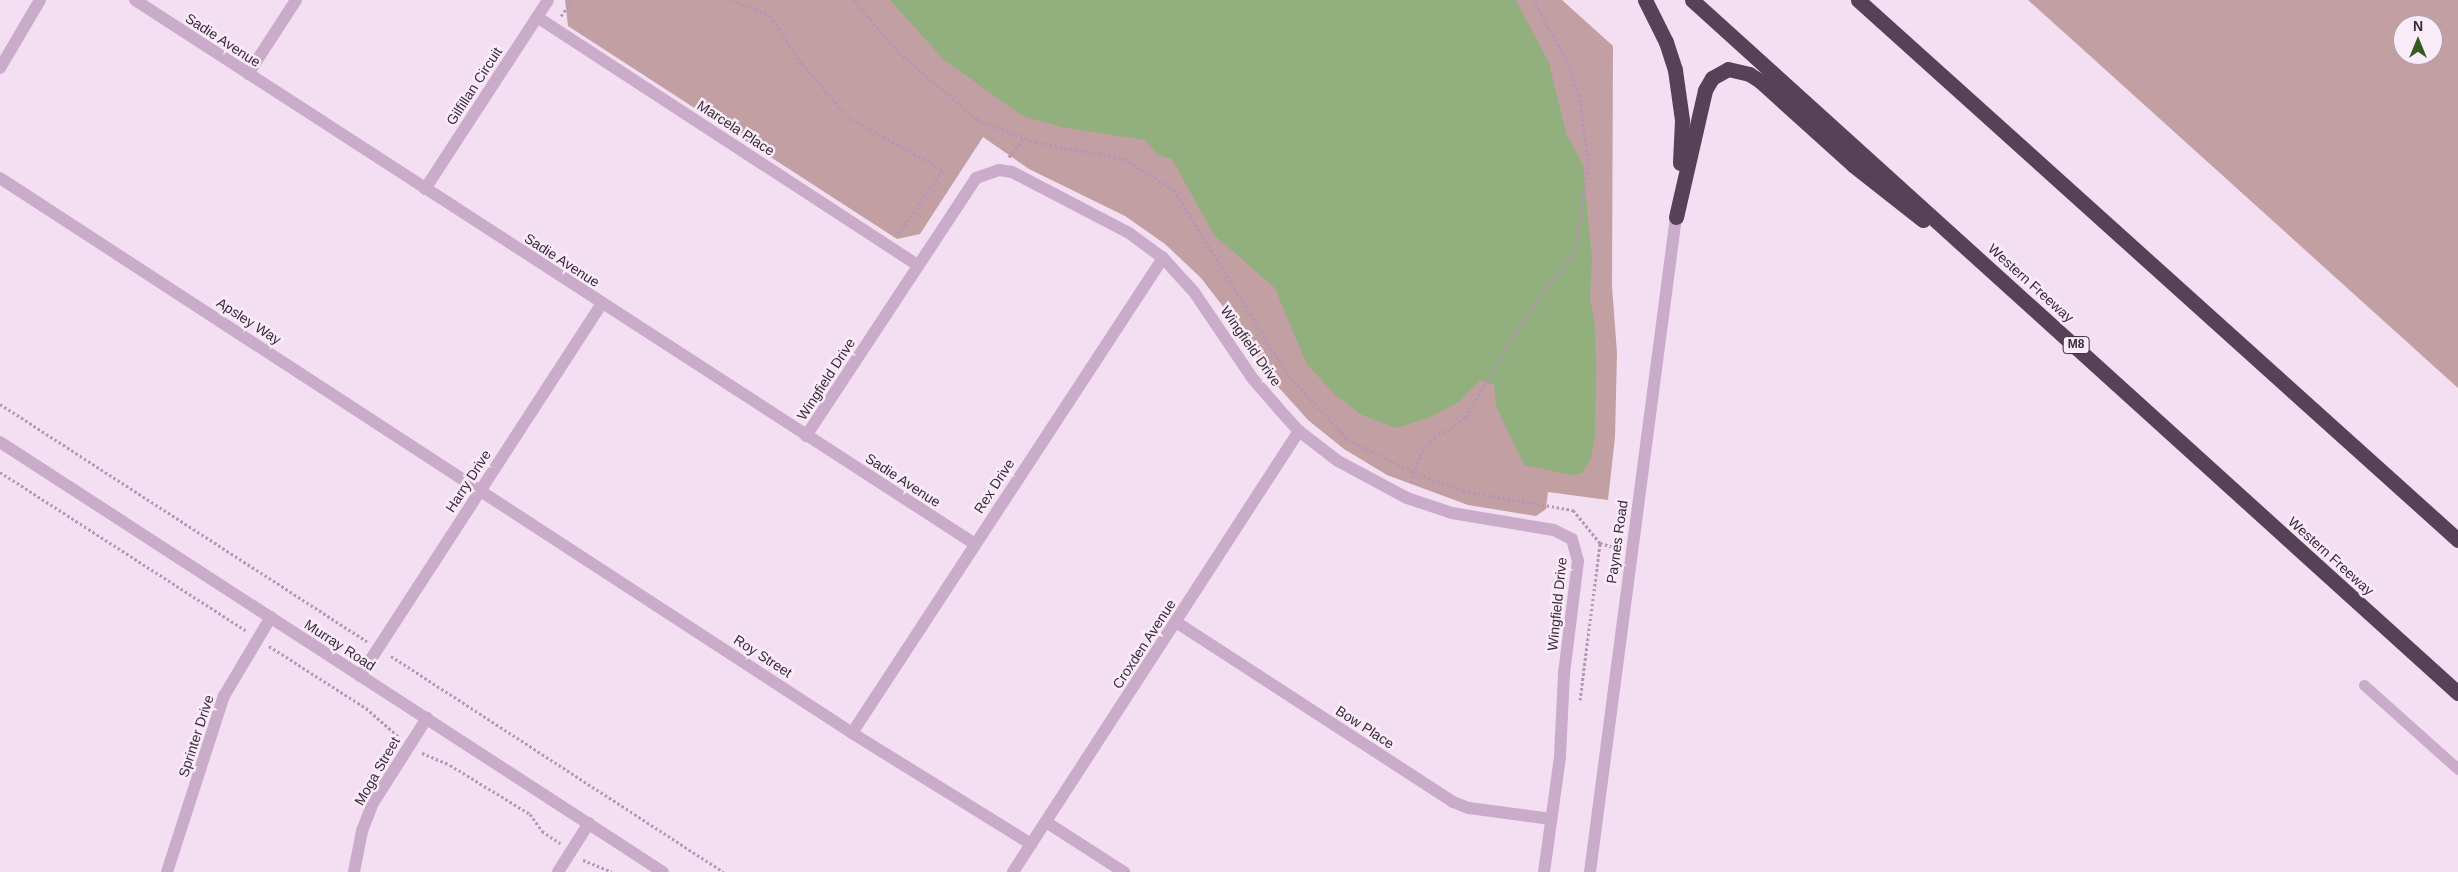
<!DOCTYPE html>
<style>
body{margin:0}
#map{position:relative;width:2458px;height:872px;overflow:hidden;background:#f3dff1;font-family:Helvetica,sans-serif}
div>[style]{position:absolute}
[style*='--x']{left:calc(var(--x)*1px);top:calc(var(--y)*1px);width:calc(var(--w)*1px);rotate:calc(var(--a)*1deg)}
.green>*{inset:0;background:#c29fa2}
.water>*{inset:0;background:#92af7e}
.path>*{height:3px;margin-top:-1.5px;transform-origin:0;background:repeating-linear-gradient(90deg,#b695b7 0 2.5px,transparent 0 5px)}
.service>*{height:11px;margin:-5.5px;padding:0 5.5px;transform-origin:5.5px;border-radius:5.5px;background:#cbabca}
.minor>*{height:12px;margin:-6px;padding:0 6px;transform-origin:6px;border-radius:6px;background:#cbabca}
.tertiary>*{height:12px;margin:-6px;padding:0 6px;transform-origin:6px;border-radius:6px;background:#cbabca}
.motorway>*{height:15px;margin:-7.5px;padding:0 7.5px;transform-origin:7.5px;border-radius:7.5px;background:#564159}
span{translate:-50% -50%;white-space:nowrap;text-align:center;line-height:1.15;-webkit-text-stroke:5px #faebf8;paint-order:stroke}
.shield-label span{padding:1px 4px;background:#faebf8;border:1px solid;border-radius:4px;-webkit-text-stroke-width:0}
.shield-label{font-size:12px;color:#372a39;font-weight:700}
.street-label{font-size:14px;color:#372a39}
.north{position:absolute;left:2393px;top:15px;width:50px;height:50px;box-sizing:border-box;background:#faebf8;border:1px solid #ac9eac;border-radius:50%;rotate:0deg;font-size:14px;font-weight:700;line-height:20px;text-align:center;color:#372a39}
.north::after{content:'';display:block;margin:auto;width:18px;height:22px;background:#355a20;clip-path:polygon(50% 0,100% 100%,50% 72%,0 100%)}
</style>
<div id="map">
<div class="green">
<div style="clip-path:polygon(565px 0,1562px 0,1613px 46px,1612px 286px,1617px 353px,1615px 437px,1608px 500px,1548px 492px,1546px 509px,1536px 516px,1468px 505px,1387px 475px,1344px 449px,1308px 420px,1272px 380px,1228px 313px,1201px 278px,1165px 244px,1125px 216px,1029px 169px,983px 137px,920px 234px,897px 239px,568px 26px)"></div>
<div style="clip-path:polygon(evenodd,2028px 0,2458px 0,2458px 388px,2028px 0,2403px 25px,2433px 25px,2433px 55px,2403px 55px,2403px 25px)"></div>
</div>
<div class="water">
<div style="clip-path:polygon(890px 0,1516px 0,1549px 63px,1567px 136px,1583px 164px,1592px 259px,1590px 297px,1595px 327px,1596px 368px,1595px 436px,1590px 460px,1582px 473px,1571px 475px,1524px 465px,1496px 406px,1494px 385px,1480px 380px,1460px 401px,1431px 417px,1396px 428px,1362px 415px,1334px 394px,1306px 363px,1275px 288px,1214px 235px,1172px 159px,1158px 155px,1145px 140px,1061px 127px,1023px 116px,944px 60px)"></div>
</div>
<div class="path">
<div style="--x:732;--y:0;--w:41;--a:21.5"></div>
<div style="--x:770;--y:15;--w:59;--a:56.9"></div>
<div style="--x:802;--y:64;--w:70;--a:49"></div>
<div style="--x:848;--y:117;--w:109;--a:29.2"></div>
<div style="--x:943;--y:170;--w:80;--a:124.9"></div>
<div style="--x:854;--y:0;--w:70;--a:49.7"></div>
<div style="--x:899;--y:53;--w:104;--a:40.3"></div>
<div style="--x:978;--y:120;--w:61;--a:21.1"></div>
<div style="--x:1035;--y:142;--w:92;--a:10.7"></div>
<div style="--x:1125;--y:159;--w:58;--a:32.3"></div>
<div style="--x:1174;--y:190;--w:216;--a:58.4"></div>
<div style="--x:1287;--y:374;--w:90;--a:47.3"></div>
<div style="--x:1348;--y:440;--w:73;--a:25.9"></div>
<div style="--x:1414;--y:472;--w:53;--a:21.2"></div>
<div style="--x:1463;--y:491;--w:112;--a:9.8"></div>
<div style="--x:1573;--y:510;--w:43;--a:50.7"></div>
<div style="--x:1600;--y:543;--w:19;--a:16"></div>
<div style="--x:561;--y:16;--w:19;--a:-55"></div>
<div style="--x:1009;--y:157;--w:24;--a:-52"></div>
<div style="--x:0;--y:404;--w:437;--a:32.9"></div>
<div style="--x:0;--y:472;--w:292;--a:32.8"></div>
<div style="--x:1411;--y:483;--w:28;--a:-72"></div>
<div style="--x:1420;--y:456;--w:18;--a:-56"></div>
<div style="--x:1430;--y:441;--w:43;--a:-33.7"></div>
<div style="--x:1466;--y:417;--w:116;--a:-59.5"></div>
<div style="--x:1525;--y:317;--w:85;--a:-53.1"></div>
<div style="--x:1576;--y:249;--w:89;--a:-82.2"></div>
<div style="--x:1588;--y:161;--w:67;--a:-97.8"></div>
<div style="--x:1579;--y:95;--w:38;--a:-110"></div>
<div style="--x:1566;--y:59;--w:67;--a:-118.5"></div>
<div style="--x:269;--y:646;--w:115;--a:32.6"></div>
<div style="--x:366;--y:708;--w:44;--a:41.3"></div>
<div style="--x:391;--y:656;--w:396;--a:33"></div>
<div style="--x:1580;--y:700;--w:158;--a:-82.7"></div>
<div style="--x:422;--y:753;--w:30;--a:23"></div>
<div style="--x:450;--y:765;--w:94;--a:31.5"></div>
<div style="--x:530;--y:814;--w:21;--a:55"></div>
<div style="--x:542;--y:831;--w:22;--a:34"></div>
<div style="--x:583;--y:860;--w:31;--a:22"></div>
</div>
<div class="service">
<div style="--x:2364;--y:685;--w:126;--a:41.8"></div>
</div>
<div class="minor">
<div style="--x:135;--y:0;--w:1001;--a:32.93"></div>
<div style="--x:537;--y:17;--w:454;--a:33.1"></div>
<div style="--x:0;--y:68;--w:79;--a:-59.5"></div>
<div style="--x:248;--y:74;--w:88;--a:-57"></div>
<div style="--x:0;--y:178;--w:1017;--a:33.08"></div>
<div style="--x:852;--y:733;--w:211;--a:31.8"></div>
<div style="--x:425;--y:189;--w:225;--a:-56.9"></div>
<div style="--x:806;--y:436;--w:309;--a:-56.6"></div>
<div style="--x:976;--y:178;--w:24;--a:-19"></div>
<div style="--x:999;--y:170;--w:13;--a:9"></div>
<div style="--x:1012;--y:172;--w:132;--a:27.5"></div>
<div style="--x:1129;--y:233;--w:42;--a:36.3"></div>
<div style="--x:1163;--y:258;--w:46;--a:47.6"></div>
<div style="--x:1194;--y:292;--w:105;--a:55.9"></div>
<div style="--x:1253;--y:379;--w:38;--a:49"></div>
<div style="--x:1278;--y:408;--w:31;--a:48"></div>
<div style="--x:1299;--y:431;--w:49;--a:37.6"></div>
<div style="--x:1338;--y:461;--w:78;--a:28.2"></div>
<div style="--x:1407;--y:498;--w:47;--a:18.4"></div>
<div style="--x:1452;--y:513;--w:103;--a:9.5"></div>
<div style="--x:1554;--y:530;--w:20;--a:27"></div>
<div style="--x:1572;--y:539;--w:23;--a:75"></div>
<div style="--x:1578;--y:561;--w:114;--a:97.1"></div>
<div style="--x:1564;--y:674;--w:83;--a:92.8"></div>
<div style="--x:1560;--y:757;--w:116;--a:97.9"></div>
<div style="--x:1176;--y:622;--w:330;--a:33"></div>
<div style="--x:1453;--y:802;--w:17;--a:21"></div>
<div style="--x:1469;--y:808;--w:83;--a:7.6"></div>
<div style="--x:360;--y:676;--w:445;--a:-57"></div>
<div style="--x:852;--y:733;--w:568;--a:-56.79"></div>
<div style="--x:1046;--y:822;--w:93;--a:32.7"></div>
<div style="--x:167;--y:872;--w:185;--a:-72.1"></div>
<div style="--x:224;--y:696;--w:92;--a:-59.3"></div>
<div style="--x:354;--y:872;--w:42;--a:-79"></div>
<div style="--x:362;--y:831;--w:30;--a:-69"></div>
<div style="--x:373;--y:803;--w:101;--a:-57.6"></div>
<div style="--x:558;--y:872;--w:58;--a:-57.7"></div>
<div style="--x:1013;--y:872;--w:526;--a:-57.04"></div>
</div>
<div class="tertiary">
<div style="--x:0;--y:442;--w:790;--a:32.97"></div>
<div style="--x:1590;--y:872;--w:661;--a:-82.52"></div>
</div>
<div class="motorway">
<div style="--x:1645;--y:0;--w:47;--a:63.4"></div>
<div style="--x:1666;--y:42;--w:29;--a:72"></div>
<div style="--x:1675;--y:70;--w:50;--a:82"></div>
<div style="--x:1682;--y:120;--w:43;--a:92.7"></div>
<div style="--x:1692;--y:0;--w:1033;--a:42.14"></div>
<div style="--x:1858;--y:0;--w:807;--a:41.99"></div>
<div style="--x:1676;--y:217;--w:130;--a:-77.1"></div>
<div style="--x:1705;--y:90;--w:14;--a:-60"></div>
<div style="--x:1712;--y:78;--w:18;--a:-29"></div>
<div style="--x:1728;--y:69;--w:22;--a:13"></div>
<div style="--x:1749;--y:74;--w:13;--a:32"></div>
<div style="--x:1760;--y:81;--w:125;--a:42.1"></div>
<div style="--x:1853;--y:165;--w:89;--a:38.2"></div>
</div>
<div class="shield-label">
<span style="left:2076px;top:345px">M8</span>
</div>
<div class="street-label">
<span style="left:223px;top:40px;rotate:33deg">Sadie Avenue</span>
<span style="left:474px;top:86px;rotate:-57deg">Gilfillan Circuit</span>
<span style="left:736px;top:128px;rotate:33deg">Marcela Place</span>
<span style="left:562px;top:260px;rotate:33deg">Sadie Avenue</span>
<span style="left:2031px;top:283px;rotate:42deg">Western Freeway</span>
<span style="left:249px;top:321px;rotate:33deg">Apsley Way</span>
<span style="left:1251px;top:346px;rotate:55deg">Wingfield Drive</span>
<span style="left:826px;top:379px;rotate:-57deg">Wingfield Drive</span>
<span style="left:903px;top:480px;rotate:33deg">Sadie Avenue</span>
<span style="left:468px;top:481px;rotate:-57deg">Harry Drive</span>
<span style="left:994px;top:486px;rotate:-57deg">Rex Drive</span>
<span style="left:1617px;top:542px;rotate:-82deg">Paynes Road</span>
<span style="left:2331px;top:556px;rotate:42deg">Western Freeway</span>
<span style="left:1557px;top:604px;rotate:-84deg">Wingfield Drive</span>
<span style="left:1144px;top:644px;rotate:-57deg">Croxden Avenue</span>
<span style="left:340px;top:645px;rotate:33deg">Murray Road</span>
<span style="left:763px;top:656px;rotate:33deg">Roy Street</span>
<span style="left:1365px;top:727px;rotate:33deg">Bow Place</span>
<span style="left:196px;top:736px;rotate:-72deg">Sprinter Drive</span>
<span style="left:377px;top:771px;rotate:-60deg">Moga Street</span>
</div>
<div class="north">N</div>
</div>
